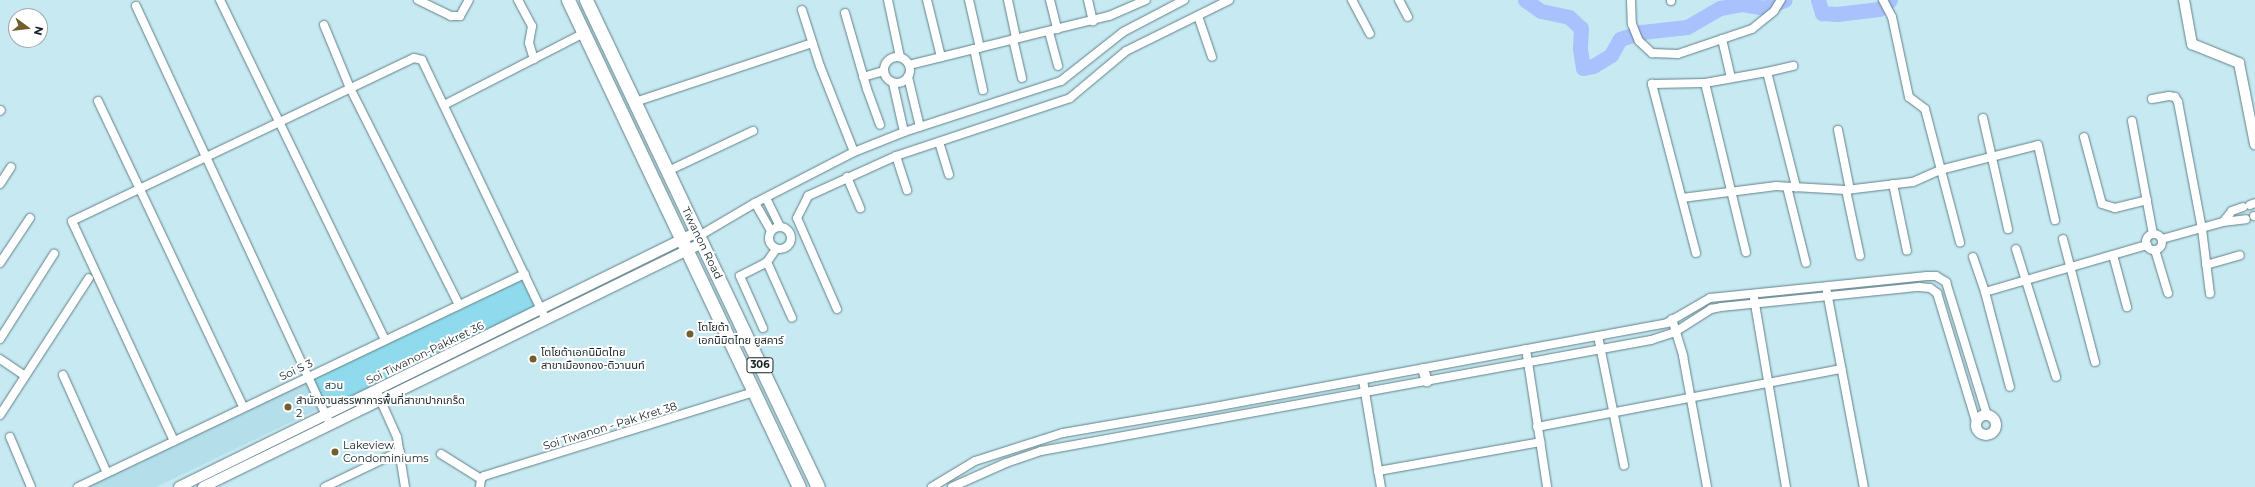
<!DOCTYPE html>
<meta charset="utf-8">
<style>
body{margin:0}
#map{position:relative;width:2255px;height:487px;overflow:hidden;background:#c7e9f2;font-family:Montserrat,"Noto Sans Thai",sans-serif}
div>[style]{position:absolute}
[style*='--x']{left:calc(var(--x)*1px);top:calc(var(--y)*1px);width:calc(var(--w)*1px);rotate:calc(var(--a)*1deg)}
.built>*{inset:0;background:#b3deea}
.green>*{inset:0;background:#90daed}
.river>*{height:15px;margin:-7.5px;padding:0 7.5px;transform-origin:7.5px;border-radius:7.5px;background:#a9c2fd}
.roads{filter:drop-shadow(0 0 1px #618088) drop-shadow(0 0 1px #618088)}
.minor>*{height:8px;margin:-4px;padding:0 4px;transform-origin:4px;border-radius:4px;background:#fff}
.minor>.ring{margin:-4px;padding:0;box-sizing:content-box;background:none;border:8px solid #fff;border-radius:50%}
.tertiary>*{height:10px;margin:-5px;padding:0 5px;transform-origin:5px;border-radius:5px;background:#fff}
.tertiary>.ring{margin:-5px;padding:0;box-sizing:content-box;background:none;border:10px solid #fff;border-radius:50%}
.primary>*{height:13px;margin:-6.5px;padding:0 6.5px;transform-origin:6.5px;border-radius:6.5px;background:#fff}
.dots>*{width:11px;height:11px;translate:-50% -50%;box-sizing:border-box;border:2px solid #fff;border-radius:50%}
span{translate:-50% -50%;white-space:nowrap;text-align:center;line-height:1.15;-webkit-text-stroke:4px #fff;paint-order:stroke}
.shield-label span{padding:1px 3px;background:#fff;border:1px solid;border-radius:3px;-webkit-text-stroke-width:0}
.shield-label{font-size:10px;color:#162326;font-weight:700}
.street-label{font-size:11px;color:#162326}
.poi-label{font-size:11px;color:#162326}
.left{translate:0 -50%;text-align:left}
.park-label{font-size:11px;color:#204852}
.north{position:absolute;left:8px;top:8px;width:40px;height:40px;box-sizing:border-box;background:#fff;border:1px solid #a2a7a8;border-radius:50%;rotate:105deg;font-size:11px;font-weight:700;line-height:16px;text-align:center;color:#162326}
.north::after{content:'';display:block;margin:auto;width:14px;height:18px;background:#725f2e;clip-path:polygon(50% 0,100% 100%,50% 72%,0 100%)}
</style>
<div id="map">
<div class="built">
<div style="clip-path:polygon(523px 279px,535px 305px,156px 487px,87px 487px)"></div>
</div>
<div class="green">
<div style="clip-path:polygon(525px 274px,539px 306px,325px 410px,309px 376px)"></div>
</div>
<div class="river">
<div style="--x:1525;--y:0;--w:19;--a:35"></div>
<div style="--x:1541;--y:11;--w:29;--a:12"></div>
<div style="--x:1569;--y:17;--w:16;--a:43"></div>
<div style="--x:1581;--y:28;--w:21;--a:93"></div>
<div style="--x:1580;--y:49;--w:19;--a:81"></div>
<div style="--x:1583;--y:68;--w:10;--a:-11"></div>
<div style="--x:1593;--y:66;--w:21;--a:-31"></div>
<div style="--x:1611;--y:55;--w:18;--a:-61"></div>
<div style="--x:1620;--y:39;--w:23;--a:-18"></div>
<div style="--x:1642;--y:32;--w:45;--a:-6.3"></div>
<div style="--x:1687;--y:27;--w:38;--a:-30"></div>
<div style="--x:1720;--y:8;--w:22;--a:-10"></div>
<div style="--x:1742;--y:4;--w:22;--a:10"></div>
<div style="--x:1764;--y:8;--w:22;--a:-21"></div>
<div style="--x:1818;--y:0;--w:14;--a:73"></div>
<div style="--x:1822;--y:13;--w:15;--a:4"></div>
<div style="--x:1837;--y:14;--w:42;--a:-6.8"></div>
<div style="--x:1879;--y:9;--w:14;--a:-39"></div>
</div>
<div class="roads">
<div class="minor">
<div style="--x:220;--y:0;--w:378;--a:64.1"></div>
<div style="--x:418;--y:0;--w:37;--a:26"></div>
<div style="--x:451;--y:16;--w:9;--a:0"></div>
<div style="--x:460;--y:16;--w:18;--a:-61"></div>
<div style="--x:518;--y:0;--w:30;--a:62"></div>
<div style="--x:532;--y:26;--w:17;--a:100"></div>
<div style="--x:529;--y:43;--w:17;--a:73"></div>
<div style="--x:888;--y:0;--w:58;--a:78.1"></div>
<div style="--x:927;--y:0;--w:59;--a:76.2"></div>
<div style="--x:969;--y:0;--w:49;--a:77.1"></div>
<div style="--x:1008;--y:0;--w:39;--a:78"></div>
<div style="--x:1050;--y:0;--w:30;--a:76"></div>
<div style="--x:1088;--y:0;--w:22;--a:77"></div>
<div style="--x:1352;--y:0;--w:38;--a:62"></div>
<div style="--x:1399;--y:0;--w:19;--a:62"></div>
<div style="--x:1631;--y:0;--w:24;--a:88"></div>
<div style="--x:1632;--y:24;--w:18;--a:68"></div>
<div style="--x:1639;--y:41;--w:18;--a:43"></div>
<div style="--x:1652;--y:53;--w:26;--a:2"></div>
<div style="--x:1678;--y:54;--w:78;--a:-18.7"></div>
<div style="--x:1752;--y:29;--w:28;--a:-39"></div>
<div style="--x:1774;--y:11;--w:13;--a:-58"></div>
<div style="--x:1883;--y:0;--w:19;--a:62"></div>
<div style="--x:1892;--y:17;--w:82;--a:78"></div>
<div style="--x:1909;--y:97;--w:20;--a:37"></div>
<div style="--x:1925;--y:109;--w:138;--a:75.3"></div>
<div style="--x:1671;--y:1;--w:1;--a:-90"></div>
<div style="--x:136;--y:6;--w:461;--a:65.1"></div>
<div style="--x:802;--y:10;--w:59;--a:72.2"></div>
<div style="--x:820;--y:66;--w:92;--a:68.4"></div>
<div style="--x:845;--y:13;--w:79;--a:73.9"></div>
<div style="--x:867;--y:89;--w:38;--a:70"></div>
<div style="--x:1198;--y:16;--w:43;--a:71.1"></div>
<div style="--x:324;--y:25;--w:68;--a:67.6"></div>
<div style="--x:350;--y:88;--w:243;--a:63.3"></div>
<div style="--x:1049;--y:32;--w:35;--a:75"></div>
<div style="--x:1013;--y:39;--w:40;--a:77"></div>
<div style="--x:1722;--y:39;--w:40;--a:77"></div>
<div style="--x:974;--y:49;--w:42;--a:77.6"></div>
<div class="ring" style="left:884px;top:57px;width:18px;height:18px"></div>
<div style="--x:909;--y:65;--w:206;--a:-13.8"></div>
<div style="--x:1109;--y:16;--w:40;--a:-23.4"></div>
<div style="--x:1767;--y:72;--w:27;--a:-13"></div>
<div style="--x:863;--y:77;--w:22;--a:-16"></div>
<div style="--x:908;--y:77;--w:51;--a:76.5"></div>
<div style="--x:893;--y:83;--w:50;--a:77.3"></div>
<div style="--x:1705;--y:83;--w:174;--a:76.4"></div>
<div style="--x:2152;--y:99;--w:17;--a:-10"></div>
<div style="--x:2169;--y:96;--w:6;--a:9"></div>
<div style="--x:2175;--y:97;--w:6;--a:59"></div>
<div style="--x:2178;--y:102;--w:129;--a:79.3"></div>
<div style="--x:2202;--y:229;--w:65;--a:83"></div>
<div style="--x:98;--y:101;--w:339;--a:64.6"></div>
<div style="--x:635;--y:102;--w:187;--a:-18.4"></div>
<div style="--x:444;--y:105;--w:157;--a:-27.2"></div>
<div style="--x:0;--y:111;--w:1;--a:-45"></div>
<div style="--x:1983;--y:118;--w:114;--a:77.3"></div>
<div style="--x:2132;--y:121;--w:115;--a:79.5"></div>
<div style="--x:1838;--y:130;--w:61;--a:78.7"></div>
<div style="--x:2084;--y:137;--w:69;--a:75"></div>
<div style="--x:2102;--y:204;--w:14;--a:17"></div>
<div style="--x:2115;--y:208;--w:33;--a:-14"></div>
<div style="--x:939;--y:142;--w:34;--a:73"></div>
<div style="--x:896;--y:156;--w:36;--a:72"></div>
<div style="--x:668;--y:171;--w:94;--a:-25.2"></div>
<div style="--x:847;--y:177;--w:34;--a:67"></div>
<div style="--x:0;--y:184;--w:20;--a:-57"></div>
<div style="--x:1893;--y:184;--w:68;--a:78.2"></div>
<div style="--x:1787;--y:187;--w:78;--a:76"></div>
<div style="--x:1846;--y:190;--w:67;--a:78"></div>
<div style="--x:766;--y:198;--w:32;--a:64"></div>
<div style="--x:1682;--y:198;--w:95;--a:-7.3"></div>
<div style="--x:1776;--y:186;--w:70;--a:3.3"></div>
<div style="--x:1846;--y:190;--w:67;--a:-6.8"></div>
<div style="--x:1913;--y:182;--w:30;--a:-24"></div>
<div style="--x:1940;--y:170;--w:101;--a:-14.3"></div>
<div style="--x:2038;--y:145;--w:77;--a:77.2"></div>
<div style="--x:755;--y:203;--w:32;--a:60"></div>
<div style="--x:2250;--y:205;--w:5;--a:-22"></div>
<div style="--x:2243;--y:207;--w:12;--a:160"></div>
<div style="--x:2232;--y:211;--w:14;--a:129"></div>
<div style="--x:2223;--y:222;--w:23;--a:-7"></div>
<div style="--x:2254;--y:216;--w:1;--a:0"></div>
<div class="ring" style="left:769px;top:227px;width:14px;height:14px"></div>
<div class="ring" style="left:2146px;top:234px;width:8px;height:8px"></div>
<div style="--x:699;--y:236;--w:65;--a:-30.5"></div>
<div style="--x:755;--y:203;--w:111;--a:-27.3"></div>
<div style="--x:854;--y:152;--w:54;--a:-21.8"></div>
<div style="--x:904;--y:132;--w:165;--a:-18"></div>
<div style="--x:1061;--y:81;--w:79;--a:-38.3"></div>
<div style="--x:1123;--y:32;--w:69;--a:-27.7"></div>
<div style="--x:2063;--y:239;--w:127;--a:75.4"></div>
<div style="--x:2162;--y:239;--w:63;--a:-15.6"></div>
<div style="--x:2016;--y:249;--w:134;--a:72.6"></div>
<div style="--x:2155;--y:250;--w:45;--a:73.2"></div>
<div style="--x:1696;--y:253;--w:175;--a:-104.6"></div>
<div style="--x:1652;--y:84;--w:53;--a:-1.1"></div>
<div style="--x:1705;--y:83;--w:63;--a:-10.1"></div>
<div style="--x:1767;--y:72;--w:119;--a:75.8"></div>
<div style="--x:2113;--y:255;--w:54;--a:74.9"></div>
<div style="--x:1973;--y:257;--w:37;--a:71"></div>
<div style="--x:1985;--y:292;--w:98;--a:75.3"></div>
<div style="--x:767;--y:262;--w:61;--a:65.9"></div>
<div style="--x:0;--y:263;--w:54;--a:-56.3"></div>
<div style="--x:2206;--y:265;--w:35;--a:-16"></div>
<div style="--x:1827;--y:292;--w:198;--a:79.3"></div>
<div style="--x:1985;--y:292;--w:169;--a:-16.2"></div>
<div style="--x:1754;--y:298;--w:192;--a:80.4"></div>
<div style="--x:837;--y:309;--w:99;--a:-113.7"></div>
<div style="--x:797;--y:218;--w:25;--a:-63"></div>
<div style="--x:808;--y:196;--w:97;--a:-24.4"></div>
<div style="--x:896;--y:156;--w:183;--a:-18.4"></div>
<div style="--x:1070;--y:98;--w:73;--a:-40"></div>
<div style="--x:1126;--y:51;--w:115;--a:-26.3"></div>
<div style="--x:1672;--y:319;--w:39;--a:73"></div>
<div style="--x:1683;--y:356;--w:133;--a:79.6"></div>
<div style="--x:763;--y:328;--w:57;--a:-113.9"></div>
<div style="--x:740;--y:276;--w:30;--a:-27"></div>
<div style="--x:767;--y:262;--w:16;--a:-55"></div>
<div style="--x:1598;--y:336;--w:132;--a:78.6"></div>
<div style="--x:0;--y:339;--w:101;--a:-57.6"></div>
<div style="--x:1526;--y:349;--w:140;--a:81.3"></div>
<div style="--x:0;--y:359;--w:30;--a:34"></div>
<div style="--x:63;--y:375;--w:107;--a:65.8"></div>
<div style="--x:1363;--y:380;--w:109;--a:80.5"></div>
<div style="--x:376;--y:390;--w:51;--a:65.9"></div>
<div style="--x:397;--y:437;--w:51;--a:80.9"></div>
<div style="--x:0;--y:415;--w:163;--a:-57"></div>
<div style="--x:1537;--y:427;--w:310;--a:-10.8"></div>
<div style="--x:10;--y:437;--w:54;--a:67.2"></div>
<div style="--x:174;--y:441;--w:242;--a:-114.9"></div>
<div style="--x:72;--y:221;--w:379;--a:-25.5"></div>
<div style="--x:414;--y:58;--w:8;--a:14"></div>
<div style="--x:422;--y:60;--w:288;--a:64.5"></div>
<div style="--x:441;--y:454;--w:47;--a:32"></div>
<div style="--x:1378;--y:471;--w:165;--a:-10.1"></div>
<div style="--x:78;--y:487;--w:495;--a:-25.5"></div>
<div style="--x:325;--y:487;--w:83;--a:-25.6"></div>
<div style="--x:480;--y:487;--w:8;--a:-83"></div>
<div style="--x:481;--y:479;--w:4;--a:-45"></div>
<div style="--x:484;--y:476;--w:283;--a:-17.3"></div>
<div style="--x:932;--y:487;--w:50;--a:-31.2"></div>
<div style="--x:975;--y:461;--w:92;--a:-17.7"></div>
<div style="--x:1063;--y:433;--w:148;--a:-9.7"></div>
<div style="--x:1209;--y:408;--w:466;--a:-10.5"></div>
<div style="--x:1667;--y:323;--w:50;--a:-30.2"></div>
<div style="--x:1710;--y:298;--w:218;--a:-5.8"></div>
<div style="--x:1927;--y:276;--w:9;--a:0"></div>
<div style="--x:1936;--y:276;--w:12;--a:31"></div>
<div style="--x:1946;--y:282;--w:139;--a:72.9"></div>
<div style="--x:952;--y:487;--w:59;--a:-24"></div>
<div style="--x:1006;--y:463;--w:37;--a:-19"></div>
<div style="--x:1041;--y:451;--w:620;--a:-10.31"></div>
<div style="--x:1651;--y:340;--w:25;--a:-18"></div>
<div style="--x:1675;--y:332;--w:43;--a:-32.6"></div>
<div style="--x:1711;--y:309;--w:10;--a:-11"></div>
<div style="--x:1721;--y:307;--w:199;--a:-5.8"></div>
<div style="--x:1919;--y:287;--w:11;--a:5"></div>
<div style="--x:1930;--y:288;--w:9;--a:36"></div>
<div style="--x:1937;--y:293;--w:134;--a:73.1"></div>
</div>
<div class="tertiary">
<div style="--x:2184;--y:0;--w:45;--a:79.7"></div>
<div style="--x:2192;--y:44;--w:51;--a:22"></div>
<div style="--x:2239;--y:63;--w:83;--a:78.8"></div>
<div style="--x:1423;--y:369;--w:13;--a:72"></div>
<div class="ring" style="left:1976px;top:415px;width:10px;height:10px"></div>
<div style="--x:179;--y:487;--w:577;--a:-26.21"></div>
<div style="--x:203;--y:487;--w:555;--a:-26.06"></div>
</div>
<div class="primary">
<div style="--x:568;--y:0;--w:539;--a:64.62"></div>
<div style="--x:586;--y:0;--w:539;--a:64.53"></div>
</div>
</div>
<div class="dots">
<div style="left:690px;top:334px;background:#725f2e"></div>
<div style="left:533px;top:359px;background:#725f2e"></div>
<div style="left:288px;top:407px;background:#725f2e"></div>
<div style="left:335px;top:452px;background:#725f2e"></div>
</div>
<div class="shield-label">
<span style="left:760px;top:365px">306</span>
</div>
<div class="street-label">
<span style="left:702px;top:243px;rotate:64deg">Tiwanon Road</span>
<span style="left:425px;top:353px;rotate:-26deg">Soi Tiwanon-Pakkret 36</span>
<span style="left:296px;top:370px;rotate:-25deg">Soi S 3</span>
<span style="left:610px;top:426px;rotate:-17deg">Soi Tiwanon - Pak Kret 38</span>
</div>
<div class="poi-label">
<span class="left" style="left:698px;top:334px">โตโยต้า<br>เอกนิมิตไทย ยูสคาร์</span>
<span class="left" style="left:541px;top:359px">โตโยต้าเอกนิมิตไทย<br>สาขาเมืองทอง-ติวานนท์</span>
<span class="left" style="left:296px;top:407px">สำนักงานสรรพาการพื้นที่สาขาปากเกร็ด<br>2</span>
<span class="left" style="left:343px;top:452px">Lakeview<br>Condominiums</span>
</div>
<div class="park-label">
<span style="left:334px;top:385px">สวน</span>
</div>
<div class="north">N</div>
</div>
